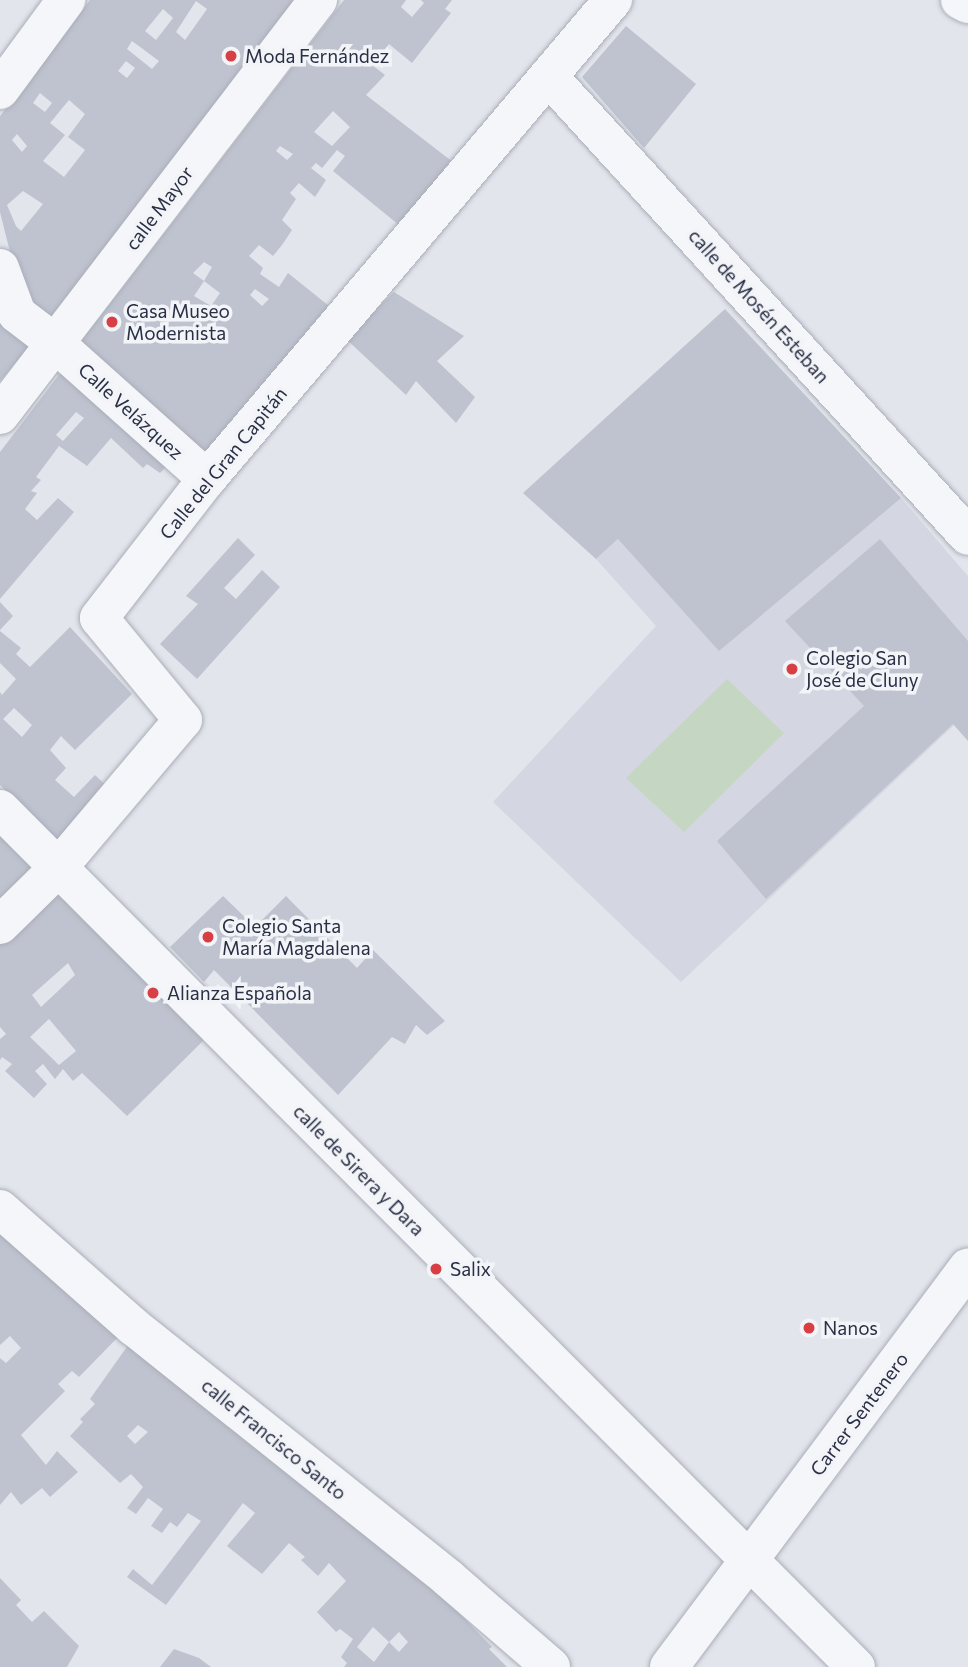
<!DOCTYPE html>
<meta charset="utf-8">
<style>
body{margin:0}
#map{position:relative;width:968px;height:1667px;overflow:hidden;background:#e2e5eb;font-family:Commissioner,sans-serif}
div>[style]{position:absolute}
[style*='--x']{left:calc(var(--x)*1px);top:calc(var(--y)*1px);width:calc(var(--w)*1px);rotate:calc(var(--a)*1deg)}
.built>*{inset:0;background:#d4d7e1}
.green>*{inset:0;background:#c5d6c3}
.building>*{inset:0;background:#bfc3cf}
.roads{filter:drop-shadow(0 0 2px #aaaeb9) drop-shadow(0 0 2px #aaaeb9)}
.minor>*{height:38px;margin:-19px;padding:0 19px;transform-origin:19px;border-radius:19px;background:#f5f6f9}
.tertiary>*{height:38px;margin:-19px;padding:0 19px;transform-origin:19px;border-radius:19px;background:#f5f6f9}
.dots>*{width:19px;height:19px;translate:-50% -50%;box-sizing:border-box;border:4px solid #f2f4f8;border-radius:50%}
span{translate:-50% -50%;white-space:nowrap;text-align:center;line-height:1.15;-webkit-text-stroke:7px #f2f4f8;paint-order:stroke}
.poi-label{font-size:19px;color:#292f45}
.left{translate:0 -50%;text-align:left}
.street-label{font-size:19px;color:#292f45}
</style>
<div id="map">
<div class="built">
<div style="clip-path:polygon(792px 384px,901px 498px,968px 576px,968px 712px,681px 982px,493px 802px,656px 626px,596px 559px)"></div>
</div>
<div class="green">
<div style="clip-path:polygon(727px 679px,784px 733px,684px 832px,626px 778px)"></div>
</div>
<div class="building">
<div style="clip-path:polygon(evenodd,90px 0,299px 0,49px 320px,29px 307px,17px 280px,0 212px,0 116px,90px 0,196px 1px,207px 9px,185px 40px,176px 32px,196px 1px,90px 0,163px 9px,173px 18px,156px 40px,145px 31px,163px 9px,90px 0,132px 41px,159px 61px,152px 69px,127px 49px,132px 41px,90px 0,126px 61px,135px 68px,127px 78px,118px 71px,126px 61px,90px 0,40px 93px,52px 103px,45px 112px,33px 103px,40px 93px,90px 0,69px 100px,85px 114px,68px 137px,85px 150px,64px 177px,43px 161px,65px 135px,50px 123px,69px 100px,90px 0,17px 134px,27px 146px,22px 152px,12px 140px,17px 134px,90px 0,23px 191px,43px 204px,21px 231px,16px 226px,7px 205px,23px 191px)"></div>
<div style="clip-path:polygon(evenodd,344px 0,406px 0,401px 7px,412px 17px,424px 3px,421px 0,452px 0,445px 9px,451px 13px,412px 63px,389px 44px,372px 65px,385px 75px,366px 95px,458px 166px,405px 230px,333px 171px,345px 156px,337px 150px,322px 168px,316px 163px,311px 168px,326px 180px,315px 197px,299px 183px,290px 193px,296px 199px,282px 220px,292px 230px,282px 245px,273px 256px,259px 245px,249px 256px,263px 268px,260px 274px,279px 287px,288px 273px,334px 310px,205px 460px,79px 344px,344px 0,333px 111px,350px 127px,332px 146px,314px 132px,333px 111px,344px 0,280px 146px,293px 154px,287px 160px,276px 151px,280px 146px,344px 0,204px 262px,212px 267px,204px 281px,220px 293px,211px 306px,194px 296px,204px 281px,193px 273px,204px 262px,344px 0,255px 289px,269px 299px,262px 306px,250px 295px,255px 289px,344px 0,181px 304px,192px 315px,187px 321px,175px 312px,181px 304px)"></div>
<div style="clip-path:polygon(626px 26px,696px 84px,644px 148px,582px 77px)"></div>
<div style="clip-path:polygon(394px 292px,464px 336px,437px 361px,475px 397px,456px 423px,416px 381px,406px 395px,346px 339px)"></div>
<div style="clip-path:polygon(725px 309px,901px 498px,719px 651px,618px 539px,596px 559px,523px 493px)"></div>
<div style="clip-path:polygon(0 312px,34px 342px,0 381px)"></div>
<div style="clip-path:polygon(evenodd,68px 363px,172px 461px,160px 473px,147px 464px,143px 468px,111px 438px,87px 466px,59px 446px,36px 477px,41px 480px,31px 491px,37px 493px,25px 509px,37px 520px,58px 498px,74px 512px,0 599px,0 452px,68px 363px,76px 412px,84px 418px,63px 441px,56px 435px,76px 412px)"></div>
<div style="clip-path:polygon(238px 538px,255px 555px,224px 588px,236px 599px,262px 570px,280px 587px,197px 679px,160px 644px,198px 604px,186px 596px)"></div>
<div style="clip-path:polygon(880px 539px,968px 641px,968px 741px,953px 724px,766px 899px,717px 841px,864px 706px,785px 621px)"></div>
<div style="clip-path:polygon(0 602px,13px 616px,0 630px)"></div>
<div style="clip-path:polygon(evenodd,70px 627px,132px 694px,75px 750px,61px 736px,50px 750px,66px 768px,55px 780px,74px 797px,95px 775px,113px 792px,63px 847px,0 785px,0 692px,2px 695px,16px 679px,0 663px,0 631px,21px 648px,16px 654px,30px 667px,70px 627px,14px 708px,32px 725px,22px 737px,3px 719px,14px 708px)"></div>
<div style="clip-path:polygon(0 827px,43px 869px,0 912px)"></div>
<div style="clip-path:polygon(evenodd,58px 884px,208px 1036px,127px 1116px,82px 1073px,73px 1081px,63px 1069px,55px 1079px,43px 1064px,35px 1071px,47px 1084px,34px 1098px,5px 1071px,12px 1064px,2px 1057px,0 1060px,0 1039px,6px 1034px,0 1027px,0 944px,58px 884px,68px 963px,75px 975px,41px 1007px,32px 995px,68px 963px,58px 884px,49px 1019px,76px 1051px,59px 1065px,30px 1037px,49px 1019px)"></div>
<div style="clip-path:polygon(223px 896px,255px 927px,286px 896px,357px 968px,373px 950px,445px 1021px,427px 1035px,416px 1025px,405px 1044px,392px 1037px,338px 1095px,214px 970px,204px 982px,170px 947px)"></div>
<div style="clip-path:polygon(0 1224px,122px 1333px,79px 1377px,72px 1371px,58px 1384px,65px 1391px,21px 1435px,46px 1465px,57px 1451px,78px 1472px,50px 1497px,42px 1488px,21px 1505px,11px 1492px,0 1505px,0 1358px,6px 1363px,21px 1348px,10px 1336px,0 1345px)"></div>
<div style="clip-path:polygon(evenodd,131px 1341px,433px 1586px,492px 1647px,489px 1649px,507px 1667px,344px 1667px,347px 1663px,341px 1657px,353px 1639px,340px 1629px,336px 1632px,317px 1612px,346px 1581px,329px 1563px,318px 1576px,301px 1560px,305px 1557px,289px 1543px,262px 1574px,227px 1546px,255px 1513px,243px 1503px,166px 1605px,127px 1577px,133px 1569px,152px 1585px,201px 1521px,188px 1513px,177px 1527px,170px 1522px,162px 1533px,151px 1526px,163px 1509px,148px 1498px,136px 1514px,127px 1508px,143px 1487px,131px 1474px,120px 1483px,70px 1436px,83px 1422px,80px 1419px,95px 1404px,90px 1399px,131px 1341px,138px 1425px,148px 1432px,135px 1444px,127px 1436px,138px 1425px,131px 1341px,373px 1627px,389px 1642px,374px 1662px,357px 1647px,373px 1627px,131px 1341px,399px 1632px,408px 1642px,399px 1652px,389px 1642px,399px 1632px)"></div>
<div style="clip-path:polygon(0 1578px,21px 1600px,16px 1605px,32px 1622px,44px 1611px,79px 1646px,67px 1667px,0 1667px)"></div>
<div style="clip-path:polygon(174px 1649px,199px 1658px,211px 1667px,160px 1667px)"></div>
</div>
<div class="roads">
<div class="minor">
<div style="--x:960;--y:0;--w:9;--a:27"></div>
<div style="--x:549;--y:77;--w:621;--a:47.61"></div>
<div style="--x:0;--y:90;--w:112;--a:-53.7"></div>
<div style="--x:0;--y:268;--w:49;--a:69.7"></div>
<div style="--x:17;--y:314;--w:48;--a:37.3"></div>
<div style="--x:55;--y:343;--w:204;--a:41.8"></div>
<div style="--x:0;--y:415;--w:523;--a:-52.54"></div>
<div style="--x:0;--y:809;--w:1212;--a:45.07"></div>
<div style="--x:0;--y:925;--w:80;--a:-44.5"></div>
<div style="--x:57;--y:869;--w:195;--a:-49.8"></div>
<div style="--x:183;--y:720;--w:132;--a:-129.5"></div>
<div style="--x:99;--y:618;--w:176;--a:-52.2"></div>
<div style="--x:207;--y:479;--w:628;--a:-49.72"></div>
<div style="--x:0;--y:1209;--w:179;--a:41.4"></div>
<div style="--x:134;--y:1327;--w:402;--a:38.6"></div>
<div style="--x:448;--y:1578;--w:136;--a:40.8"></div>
</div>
<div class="tertiary">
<div style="--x:669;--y:1667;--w:499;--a:-53.2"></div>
</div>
</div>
<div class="dots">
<div style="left:231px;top:56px;background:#d83f44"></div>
<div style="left:112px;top:322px;background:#d83f44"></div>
<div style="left:792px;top:669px;background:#d83f44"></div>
<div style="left:208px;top:937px;background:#d83f44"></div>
<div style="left:153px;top:993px;background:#d83f44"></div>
<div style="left:436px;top:1269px;background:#d83f44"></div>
<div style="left:809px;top:1328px;background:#d83f44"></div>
</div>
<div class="poi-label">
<span class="left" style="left:245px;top:56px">Moda Fernández</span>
<span class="left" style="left:126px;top:322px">Casa Museo<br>Modernista</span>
<span class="left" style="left:806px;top:669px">Colegio San<br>José de Cluny</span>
<span class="left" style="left:222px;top:937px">Colegio Santa<br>María Magdalena</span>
<span class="left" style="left:167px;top:993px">Alianza Española</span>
<span class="left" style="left:450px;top:1269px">Salix</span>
<span class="left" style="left:823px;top:1328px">Nanos</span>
</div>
<div class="street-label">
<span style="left:159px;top:208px;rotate:-53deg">calle Mayor</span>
<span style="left:759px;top:306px;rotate:48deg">calle de Mosén Esteban</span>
<span style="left:131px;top:411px;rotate:42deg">Calle Velázquez</span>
<span style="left:223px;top:463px;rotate:-51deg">Calle del Gran Capitán</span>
<span style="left:359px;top:1170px;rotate:45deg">calle de Sirera y Dara</span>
<span style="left:859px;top:1414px;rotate:-53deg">Carrer Sentenero</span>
<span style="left:274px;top:1439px;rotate:39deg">calle Francisco Santo</span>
</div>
</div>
